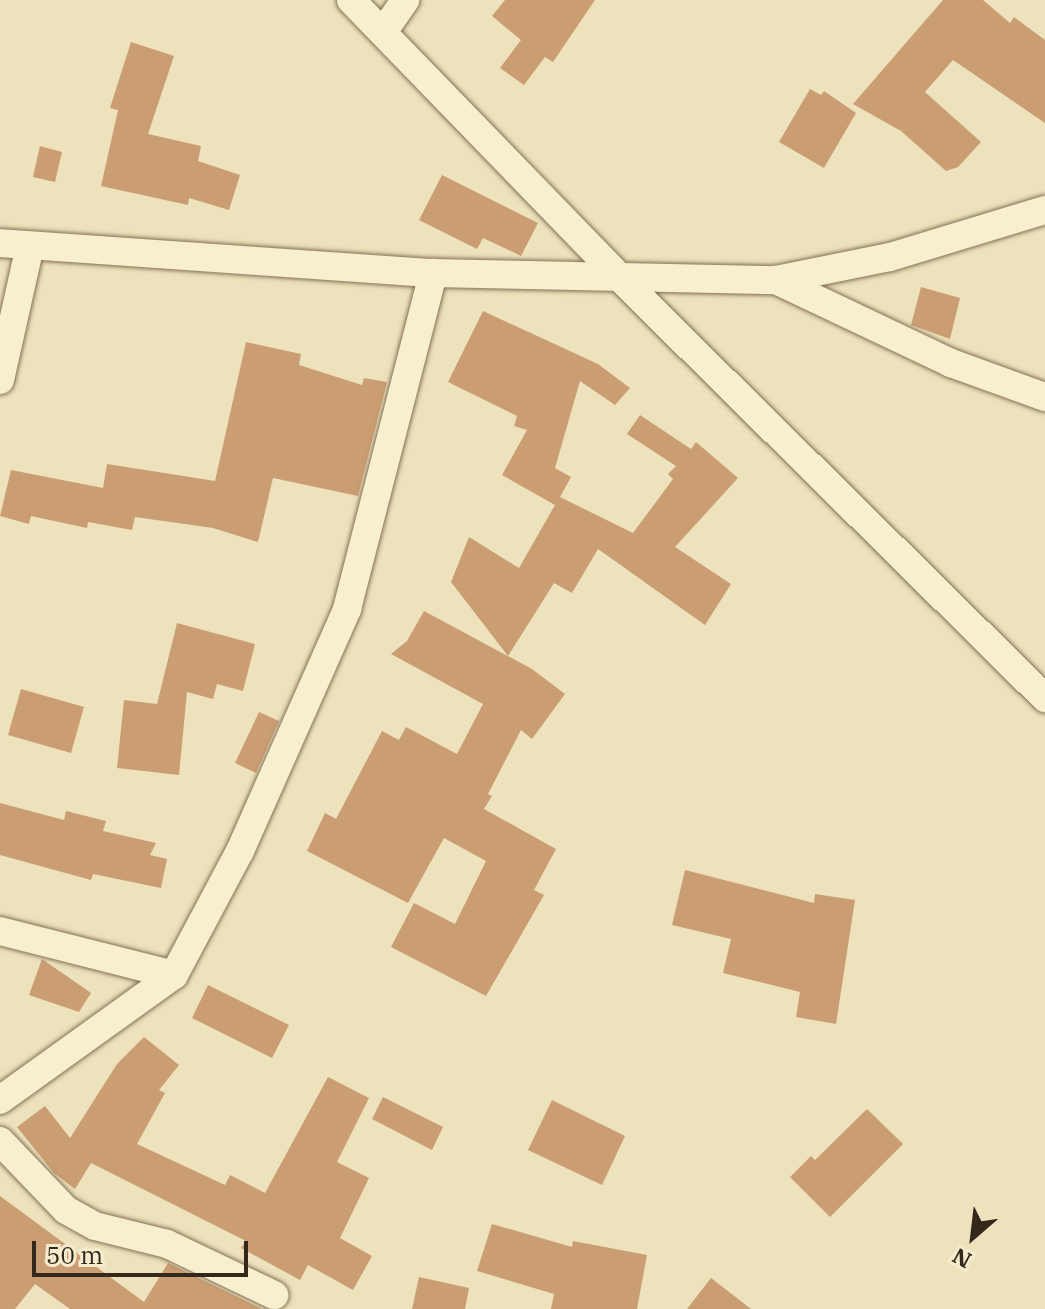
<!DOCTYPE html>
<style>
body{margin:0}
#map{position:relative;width:1045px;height:1309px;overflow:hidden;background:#ede2bc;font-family:"IBM Plex Serif",serif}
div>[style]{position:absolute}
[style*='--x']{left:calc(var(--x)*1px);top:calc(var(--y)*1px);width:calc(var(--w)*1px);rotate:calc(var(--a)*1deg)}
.building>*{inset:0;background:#ca9e72}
.roads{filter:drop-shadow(0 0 2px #847256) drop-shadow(0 0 2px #847256)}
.minor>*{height:28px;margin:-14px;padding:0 14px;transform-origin:14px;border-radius:14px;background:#f8efcf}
span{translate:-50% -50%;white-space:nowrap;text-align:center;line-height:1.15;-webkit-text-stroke:8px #f4eccc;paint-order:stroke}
.north{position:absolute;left:933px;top:1197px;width:80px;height:80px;-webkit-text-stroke:6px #f4eccc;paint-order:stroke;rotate:208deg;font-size:22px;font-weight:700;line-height:32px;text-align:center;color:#33281b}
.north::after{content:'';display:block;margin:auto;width:28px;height:36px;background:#33281b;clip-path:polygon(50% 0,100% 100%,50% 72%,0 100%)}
.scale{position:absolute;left:32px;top:1241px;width:216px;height:36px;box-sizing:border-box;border:4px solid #33281b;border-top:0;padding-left:10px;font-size:24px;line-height:28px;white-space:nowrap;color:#33281b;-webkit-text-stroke:6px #f4eccc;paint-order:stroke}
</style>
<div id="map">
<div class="building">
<div style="clip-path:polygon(505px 0,595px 0,553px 62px,545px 57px,524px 85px,500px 68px,521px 40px,492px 16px)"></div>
<div style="clip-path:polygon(943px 0,983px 0,1010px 23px,1014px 17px,1045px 40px,1045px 123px,953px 60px,925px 92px,981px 142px,958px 167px,946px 171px,901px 131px,853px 104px)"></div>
<div style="clip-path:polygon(131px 42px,174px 56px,148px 134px,201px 146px,198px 161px,240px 175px,229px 210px,189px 198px,188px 205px,101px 186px,118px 110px,110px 108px)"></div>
<div style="clip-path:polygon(810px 89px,821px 95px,824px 91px,856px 113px,824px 168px,779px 142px)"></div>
<div style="clip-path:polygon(40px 146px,62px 152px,55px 182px,33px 177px)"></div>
<div style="clip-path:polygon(442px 175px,538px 223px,521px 256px,483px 238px,477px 249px,419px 220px)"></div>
<div style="clip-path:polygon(921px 287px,960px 298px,950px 339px,911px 325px)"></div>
<div style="clip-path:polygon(483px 311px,598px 364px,630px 388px,615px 405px,580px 381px,555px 468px,571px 477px,560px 497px,633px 533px,673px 479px,668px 474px,676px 466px,627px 434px,640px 415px,691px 449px,696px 442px,738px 478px,675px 547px,731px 584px,705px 625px,598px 549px,572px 593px,554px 583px,508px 656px,451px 582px,469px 537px,519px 568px,555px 505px,502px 475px,527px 430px,514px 426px,517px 416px,448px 382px)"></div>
<div style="clip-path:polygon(246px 342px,301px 354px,299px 365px,362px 385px,364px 378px,387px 382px,358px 496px,273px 478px,258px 542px,213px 528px,135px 517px,132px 530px,88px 522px,87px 528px,31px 516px,29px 524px,0 516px,11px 470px,103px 488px,107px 464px,215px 481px)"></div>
<div style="clip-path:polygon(424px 611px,532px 669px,565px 694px,532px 739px,521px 730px,488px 794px,492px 796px,484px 809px,556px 849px,534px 890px,544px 895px,486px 996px,391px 947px,414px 903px,455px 924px,486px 861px,444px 838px,408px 903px,307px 851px,325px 813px,336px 819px,382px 731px,399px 740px,406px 727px,457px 754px,483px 704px,391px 654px,407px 641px)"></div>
<div style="clip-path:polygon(177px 623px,255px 644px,243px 691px,217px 684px,213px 699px,187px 692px,179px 775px,117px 768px,124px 700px,157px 704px)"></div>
<div style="clip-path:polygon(21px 689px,84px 707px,71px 753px,8px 735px)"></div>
<div style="clip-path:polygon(259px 712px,279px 721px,256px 773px,235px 763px)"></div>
<div style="clip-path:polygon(0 803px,64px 820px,66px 811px,106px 821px,103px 831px,156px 843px,150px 855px,167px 859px,161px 888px,93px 874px,91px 880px,0 855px)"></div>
<div style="clip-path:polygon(685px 870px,814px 903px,815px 894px,855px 900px,836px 1024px,796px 1017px,800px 992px,723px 973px,731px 939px,672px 925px)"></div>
<div style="clip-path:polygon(42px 959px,91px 993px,79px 1012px,29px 995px)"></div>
<div style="clip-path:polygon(208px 985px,289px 1025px,272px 1058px,192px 1018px)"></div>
<div style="clip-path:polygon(144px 1037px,179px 1065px,159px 1090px,165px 1093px,137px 1144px,225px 1185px,230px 1175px,265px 1193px,328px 1077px,369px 1098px,337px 1162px,369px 1178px,340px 1238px,372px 1256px,353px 1290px,308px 1265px,300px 1280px,241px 1248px,246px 1241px,91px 1163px,75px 1189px,54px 1173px,17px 1127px,45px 1106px,70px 1138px,117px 1064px)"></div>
<div style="clip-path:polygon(383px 1097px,443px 1127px,432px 1150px,372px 1119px)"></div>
<div style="clip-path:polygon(552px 1100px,625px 1136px,602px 1185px,528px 1150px)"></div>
<div style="clip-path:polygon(867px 1109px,903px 1144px,830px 1217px,790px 1177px,811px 1156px,815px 1160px)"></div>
<div style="clip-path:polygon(0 1196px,144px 1302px,168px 1263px,262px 1309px,70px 1309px,35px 1284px,15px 1309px,0 1309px)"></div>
<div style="clip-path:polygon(492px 1224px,572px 1247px,573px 1241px,647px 1255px,637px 1309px,551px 1309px,554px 1294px,477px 1271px)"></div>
<div style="clip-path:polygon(419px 1277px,469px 1288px,465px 1309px,412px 1309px)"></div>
<div style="clip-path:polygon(711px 1278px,751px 1309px,687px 1309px)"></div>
</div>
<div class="roads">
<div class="minor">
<div style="--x:351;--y:0;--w:390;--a:45.9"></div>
<div style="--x:622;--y:280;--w:595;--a:44.66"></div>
<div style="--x:383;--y:32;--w:39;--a:-55"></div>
<div style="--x:0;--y:243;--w:434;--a:4"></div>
<div style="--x:433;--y:273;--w:343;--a:1.2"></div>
<div style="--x:776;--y:280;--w:116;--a:-11.4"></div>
<div style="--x:890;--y:257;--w:162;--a:-16.9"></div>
<div style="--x:776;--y:280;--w:194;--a:25.4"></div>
<div style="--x:951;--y:363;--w:100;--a:19.9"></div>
<div style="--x:0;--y:380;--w:137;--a:-77.4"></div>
<div style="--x:0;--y:931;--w:179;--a:14.2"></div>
<div style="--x:0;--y:1100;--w:214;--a:-35.7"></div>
<div style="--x:174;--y:975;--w:140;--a:-62"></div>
<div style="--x:240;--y:851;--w:265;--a:-66.1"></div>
<div style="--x:347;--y:609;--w:347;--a:-75.6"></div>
<div style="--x:0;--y:1141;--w:95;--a:46.3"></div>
<div style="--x:66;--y:1210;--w:33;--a:29"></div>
<div style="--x:95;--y:1226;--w:74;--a:14"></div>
<div style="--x:167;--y:1244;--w:119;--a:25.5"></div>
</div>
</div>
<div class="north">N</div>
<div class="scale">50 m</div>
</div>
